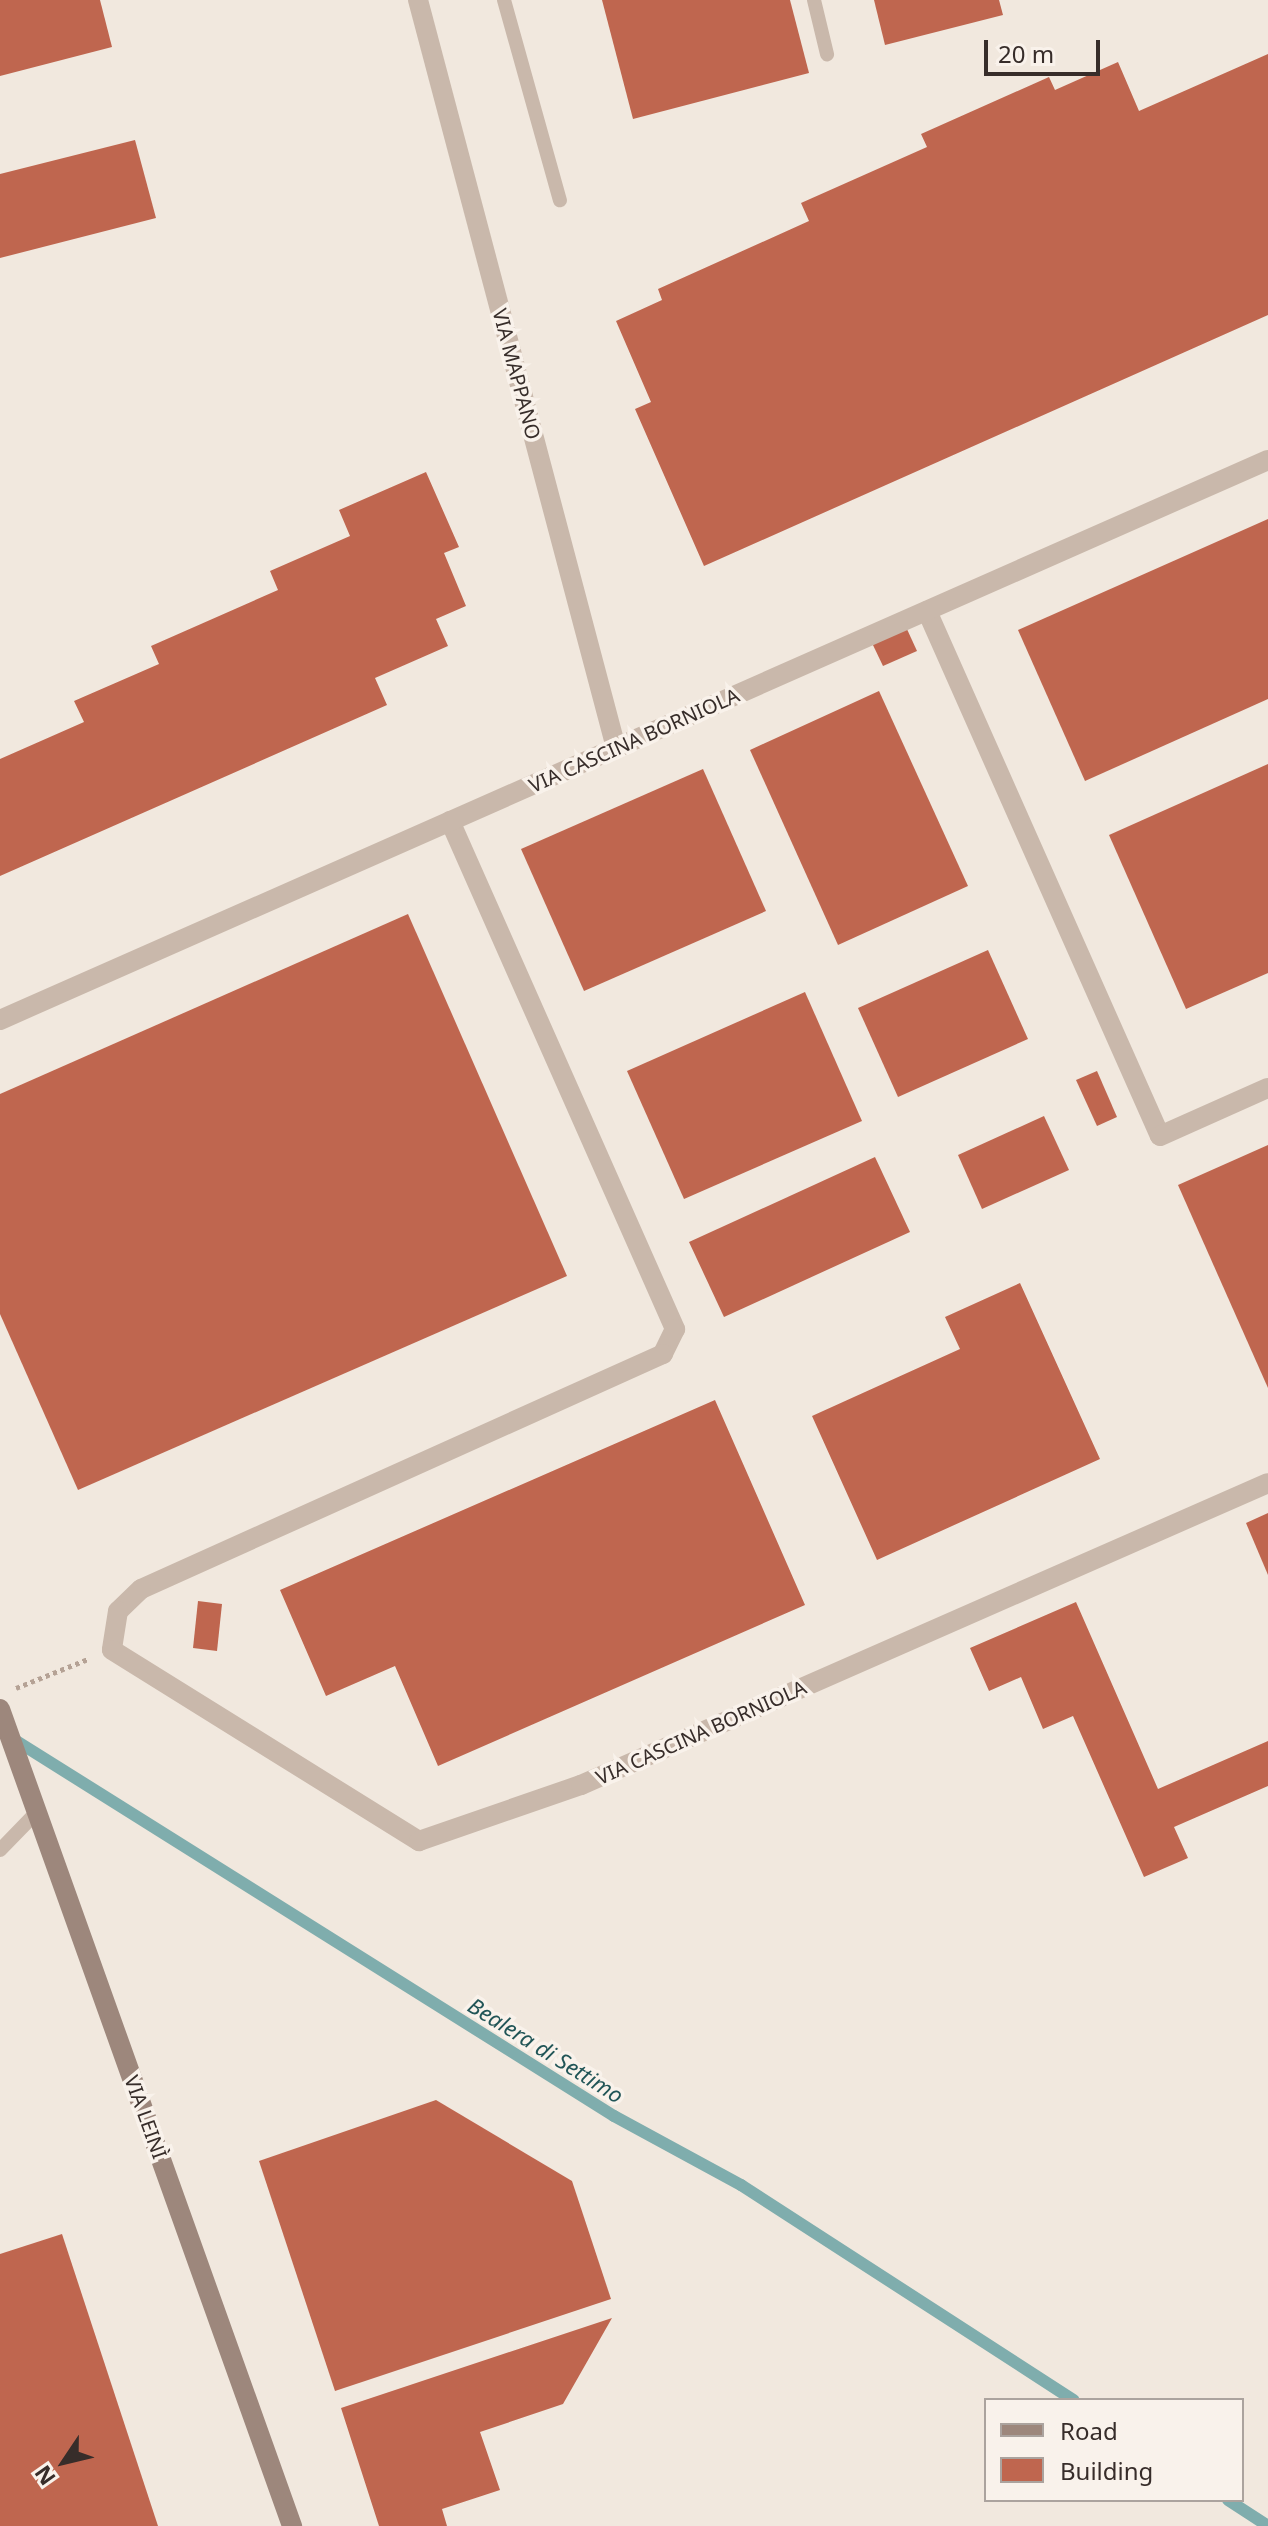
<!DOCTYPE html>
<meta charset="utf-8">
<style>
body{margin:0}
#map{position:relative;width:1268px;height:2526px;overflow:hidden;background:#f1e8de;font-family:"Noto Sans",sans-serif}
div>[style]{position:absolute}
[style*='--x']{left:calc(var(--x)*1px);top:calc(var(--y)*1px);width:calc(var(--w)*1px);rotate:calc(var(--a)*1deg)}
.stream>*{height:12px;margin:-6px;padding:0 6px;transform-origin:6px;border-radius:6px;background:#7fadad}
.building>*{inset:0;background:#bf664f}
.path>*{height:5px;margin-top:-2.5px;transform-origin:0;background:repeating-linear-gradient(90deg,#b5a295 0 4px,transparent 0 8px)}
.lane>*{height:14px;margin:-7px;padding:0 7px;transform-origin:7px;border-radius:7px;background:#c9b8ab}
.street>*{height:20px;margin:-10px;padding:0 10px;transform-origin:10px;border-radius:10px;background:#c9b8ab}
.secondary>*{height:20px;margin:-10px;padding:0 10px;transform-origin:10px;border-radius:10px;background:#9d877c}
span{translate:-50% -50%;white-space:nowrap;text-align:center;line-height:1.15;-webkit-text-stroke:7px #f9f2eb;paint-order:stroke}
.street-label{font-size:20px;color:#372d2a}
.water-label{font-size:22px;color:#215557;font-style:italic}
.legend{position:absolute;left:984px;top:2398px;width:260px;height:104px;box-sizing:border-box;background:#f9f2eb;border:2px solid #aba39e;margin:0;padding:10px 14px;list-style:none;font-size:24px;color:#372d2a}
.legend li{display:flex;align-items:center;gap:16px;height:40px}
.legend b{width:40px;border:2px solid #aba39e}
.north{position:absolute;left:24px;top:2422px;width:80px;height:80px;-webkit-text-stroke:6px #f9f2eb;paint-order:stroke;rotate:235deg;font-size:22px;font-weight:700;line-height:32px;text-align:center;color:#372d2a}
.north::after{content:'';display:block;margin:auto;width:28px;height:36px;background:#372d2a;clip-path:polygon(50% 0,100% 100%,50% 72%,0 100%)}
.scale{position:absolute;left:984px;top:40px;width:116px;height:36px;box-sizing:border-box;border:4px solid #372d2a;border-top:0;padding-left:10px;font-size:24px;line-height:28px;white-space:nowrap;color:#372d2a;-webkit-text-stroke:6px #f9f2eb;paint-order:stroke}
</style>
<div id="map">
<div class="stream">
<div style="--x:10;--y:1737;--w:713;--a:32.11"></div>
<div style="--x:614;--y:2116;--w:145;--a:28.5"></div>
<div style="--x:741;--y:2185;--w:396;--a:32.9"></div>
<div style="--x:1228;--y:2500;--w:48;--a:33"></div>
</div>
<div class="building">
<div style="clip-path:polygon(0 0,100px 0,112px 47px,0 76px)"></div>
<div style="clip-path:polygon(602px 0,790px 0,809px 73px,633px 119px)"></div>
<div style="clip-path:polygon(874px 0,999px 0,1003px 15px,885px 45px)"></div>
<div style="clip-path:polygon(1268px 54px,1268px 315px,704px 566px,635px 409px,651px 402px,616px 321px,662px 300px,658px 289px,809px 221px,801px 203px,927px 147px,921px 134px,1049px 77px,1055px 90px,1118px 62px,1139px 111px)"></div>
<div style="clip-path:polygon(135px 140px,156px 218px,0 258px,0 174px)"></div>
<div style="clip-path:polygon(426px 472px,459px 547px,444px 553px,466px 606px,436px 619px,448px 646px,375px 678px,387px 705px,0 876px,0 759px,84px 722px,74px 701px,159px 664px,151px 646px,278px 590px,270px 571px,350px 536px,339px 510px)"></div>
<div style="clip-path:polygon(1268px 519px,1268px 699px,1085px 781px,1018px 630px)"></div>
<div style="clip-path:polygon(906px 627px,917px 651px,883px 666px,872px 643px)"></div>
<div style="clip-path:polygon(879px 691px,968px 886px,838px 945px,750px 750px)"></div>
<div style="clip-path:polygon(1268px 764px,1268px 973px,1186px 1009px,1109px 835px)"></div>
<div style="clip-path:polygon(703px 769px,766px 911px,584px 991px,521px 849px)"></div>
<div style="clip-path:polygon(408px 914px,567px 1276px,78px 1490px,0 1314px,0 1094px)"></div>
<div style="clip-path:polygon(988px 950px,1028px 1039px,898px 1097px,858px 1008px)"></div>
<div style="clip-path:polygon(805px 992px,862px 1121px,684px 1199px,627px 1071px)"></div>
<div style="clip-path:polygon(1097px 1071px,1117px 1117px,1097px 1126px,1076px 1080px)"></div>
<div style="clip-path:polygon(1044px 1116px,1069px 1170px,982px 1209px,958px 1155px)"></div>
<div style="clip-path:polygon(1268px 1145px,1268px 1388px,1178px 1185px)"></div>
<div style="clip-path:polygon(875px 1157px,910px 1232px,724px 1317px,689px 1242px)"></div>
<div style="clip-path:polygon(1020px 1283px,1100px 1459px,877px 1560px,812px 1416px,960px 1349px,945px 1317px)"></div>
<div style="clip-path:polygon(715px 1400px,805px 1605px,438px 1766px,395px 1666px,326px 1696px,280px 1590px)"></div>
<div style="clip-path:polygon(1268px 1513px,1268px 1575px,1246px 1523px)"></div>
<div style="clip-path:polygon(198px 1601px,222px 1604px,217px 1651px,193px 1648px)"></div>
<div style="clip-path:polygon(1076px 1602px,1158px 1789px,1268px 1741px,1268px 1786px,1174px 1827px,1188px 1858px,1144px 1877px,1073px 1716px,1043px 1729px,1021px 1677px,989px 1691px,970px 1648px)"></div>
<div style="clip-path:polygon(436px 2100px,572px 2181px,611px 2299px,335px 2391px,259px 2161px)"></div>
<div style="clip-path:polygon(62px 2234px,158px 2526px,0 2526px,0 2254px)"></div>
<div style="clip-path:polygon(612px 2318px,563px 2404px,480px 2432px,500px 2490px,442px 2509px,447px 2526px,379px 2526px,341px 2408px)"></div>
</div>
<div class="path">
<div style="--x:16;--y:1688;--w:78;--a:-21.9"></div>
</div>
<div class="lane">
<div style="--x:504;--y:0;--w:208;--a:74.4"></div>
<div style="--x:814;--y:0;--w:56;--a:76.5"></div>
<div style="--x:0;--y:1850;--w:53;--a:-45.8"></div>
</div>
<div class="street">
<div style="--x:418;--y:0;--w:774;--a:75.17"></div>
<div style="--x:927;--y:611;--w:574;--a:66.07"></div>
<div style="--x:1160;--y:1136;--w:118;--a:-24"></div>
<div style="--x:450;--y:821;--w:556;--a:66.11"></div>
<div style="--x:675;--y:1329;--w:28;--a:116"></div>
<div style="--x:663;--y:1354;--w:572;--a:155.76"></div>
<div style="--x:141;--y:1589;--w:32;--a:136"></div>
<div style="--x:118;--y:1611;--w:39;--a:99"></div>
<div style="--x:112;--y:1650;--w:362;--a:31.9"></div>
<div style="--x:419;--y:1841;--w:171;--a:-19.1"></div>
<div style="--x:581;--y:1785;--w:750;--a:-23.73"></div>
<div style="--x:0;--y:1020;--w:1386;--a:-23.83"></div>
</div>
<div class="secondary">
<div style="--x:0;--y:1709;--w:868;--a:70.33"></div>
</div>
<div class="street-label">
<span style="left:517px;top:374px;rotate:75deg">VIA MAPPANO</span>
<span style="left:634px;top:740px;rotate:-24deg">VIA CASCINA BORNIOLA</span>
<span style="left:701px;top:1732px;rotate:-24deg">VIA CASCINA BORNIOLA</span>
<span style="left:146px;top:2117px;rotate:70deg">VIA LEINÌ</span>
</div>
<div class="water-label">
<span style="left:546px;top:2050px;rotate:32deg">Bealera di Settimo</span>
</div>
<ul class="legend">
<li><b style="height:10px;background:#9d877c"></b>Road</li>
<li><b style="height:22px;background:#bf664f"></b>Building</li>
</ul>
<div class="north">N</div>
<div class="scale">20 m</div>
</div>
